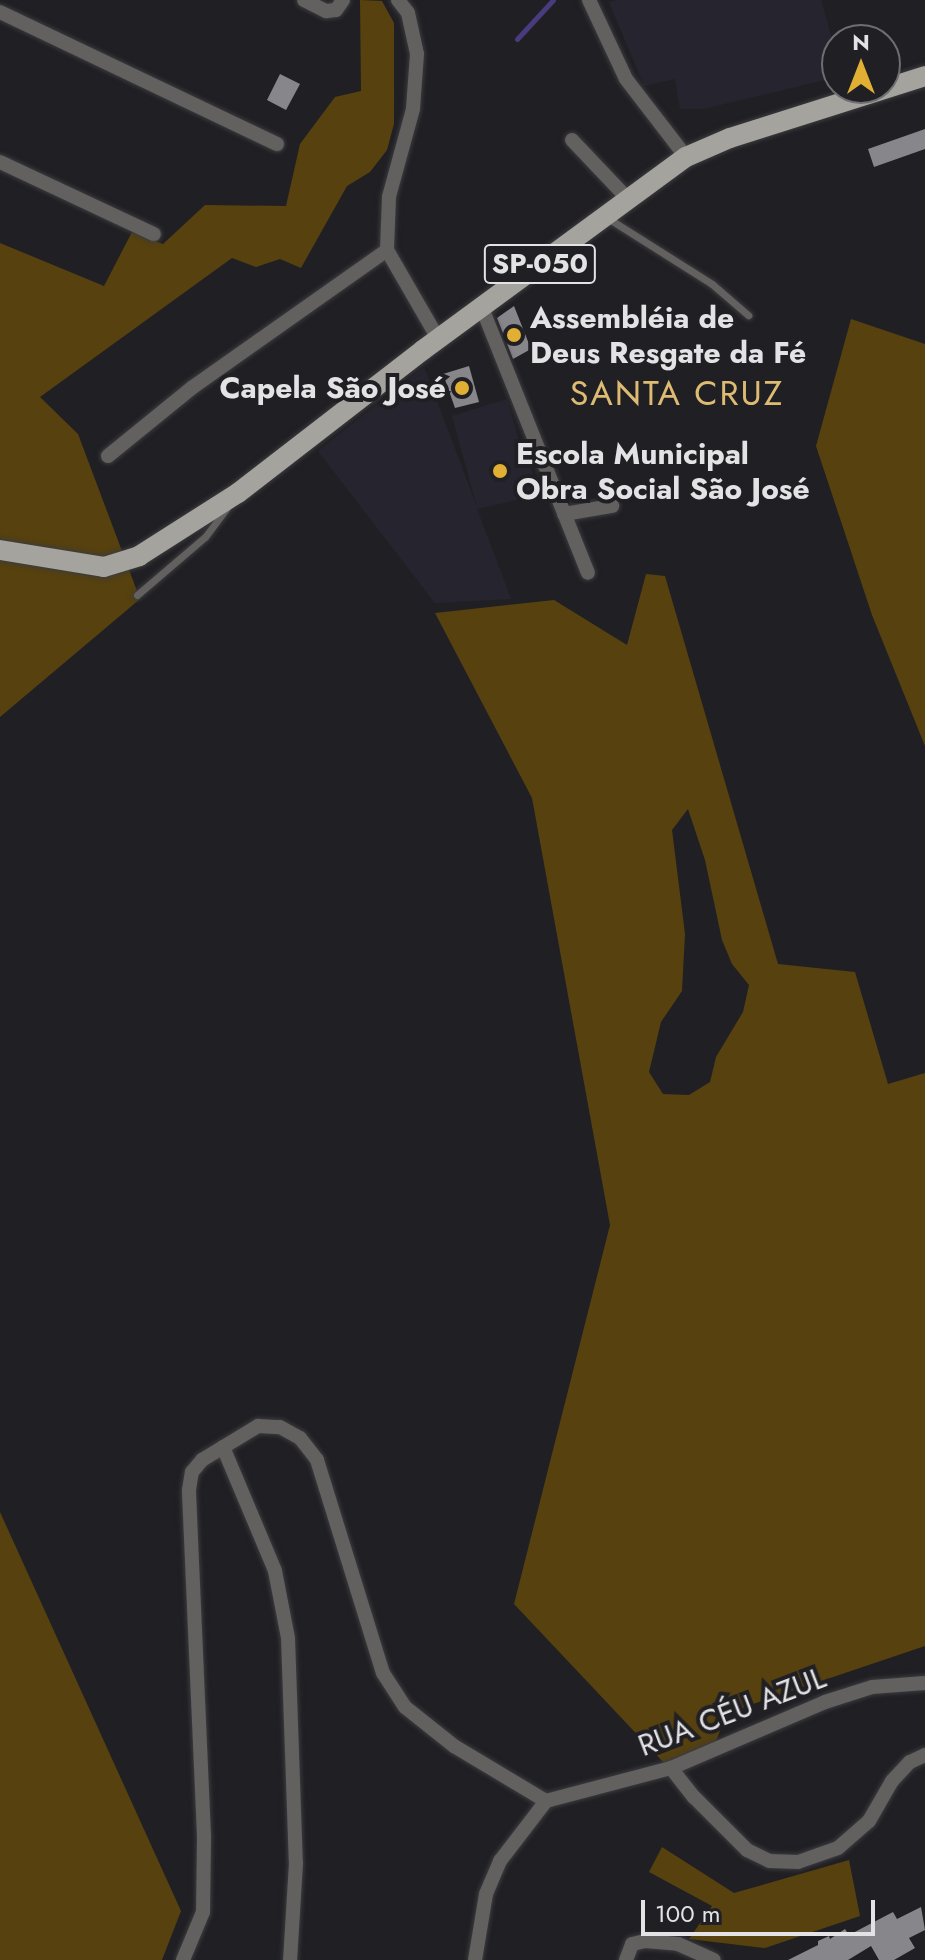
<!DOCTYPE html>
<meta charset="utf-8">
<style>
body{margin:0}
#map{position:relative;width:925px;height:1960px;overflow:hidden;background:#202024;font-family:Jost,sans-serif}
div>[style]{position:absolute}
[style*='--x']{left:calc(var(--x)*1px);top:calc(var(--y)*1px);width:calc(var(--w)*1px);rotate:calc(var(--a)*1deg)}
.built>*{inset:0;background:#26252f}
.green>*{inset:0;background:#56410f}
.stream>*{height:5px;margin:-2.5px;padding:0 2.5px;transform-origin:2.5px;border-radius:2.5px;background:#493b7d}
.building>*{inset:0;background:#87868b}
.roads{filter:drop-shadow(0 0 2px #3b3b3f) drop-shadow(0 0 2px #3b3b3f)}
.service>*{height:7px;margin:-3.5px;padding:0 3.5px;transform-origin:3.5px;border-radius:3.5px;background:#62615f}
.minor>*{height:14px;margin:-7px;padding:0 7px;transform-origin:7px;border-radius:7px;background:#62615f}
.primary>*{height:20px;margin:-10px;padding:0 10px;transform-origin:10px;border-radius:10px;background:#a5a39e}
.dots>*{width:22px;height:22px;translate:-50% -50%;box-sizing:border-box;border:4px solid #202024;border-radius:50%}
span{translate:-50% -50%;white-space:nowrap;text-align:center;line-height:1.15;-webkit-text-stroke:8px #202024;paint-order:stroke}
.shield-label span{padding:2px 6px;background:#202024;border:2px solid;border-radius:6px;-webkit-text-stroke-width:0}
.shield-label{font-size:28px;color:#e3e3e6;font-weight:700}
.poi-label{font-size:30px;color:#e3e3e6;font-weight:700}
.left{translate:0 -50%;text-align:left}
.right{translate:-100% -50%;text-align:right}
.street-label{font-size:30px;color:#e3e3e6}
.quarter-label{font-size:34px;color:#debb72;letter-spacing:2px}
.north{position:absolute;left:821px;top:24px;width:80px;height:80px;box-sizing:border-box;background:#202024;border:2px solid #6e6e72;border-radius:50%;rotate:0deg;font-size:22px;font-weight:700;line-height:32px;text-align:center;color:#e3e3e6}
.north::after{content:'';display:block;margin:auto;width:28px;height:36px;background:#e1af34;clip-path:polygon(50% 0,100% 100%,50% 72%,0 100%)}
.scale{position:absolute;left:641px;top:1900px;width:234px;height:36px;box-sizing:border-box;border:4px solid #e3e3e6;border-top:0;padding-left:10px;font-size:24px;line-height:28px;white-space:nowrap;color:#e3e3e6;-webkit-text-stroke:6px #202024;paint-order:stroke}
</style>
<div id="map">
<div class="built">
<div style="clip-path:polygon(620px 0,821px 0,837px 57px,837px 77px,703px 109px,680px 109px,675px 79px,644px 86px,609px 2px)"></div>
<div style="clip-path:polygon(424px 367px,477px 507px,452px 416px,507px 399px,521px 447px,542px 494px,477px 509px,511px 599px,435px 603px,318px 451px)"></div>
</div>
<div class="green">
<div style="clip-path:polygon(360px 0,382px 1px,394px 23px,394px 124px,387px 150px,370px 172px,347px 186px,301px 268px,280px 259px,256px 267px,232px 258px,40px 397px,78px 434px,140px 599px,0 717px,0 243px,104px 286px,132px 232px,163px 244px,205px 205px,286px 206px,300px 144px,335px 97px,361px 91px)"></div>
<div style="clip-path:polygon(851px 319px,925px 344px,925px 746px,872px 615px,816px 446px)"></div>
<div style="clip-path:polygon(evenodd,646px 574px,665px 576px,778px 964px,855px 972px,888px 1084px,925px 1073px,925px 1646px,750px 1705px,726px 1716px,716px 1741px,664px 1763px,514px 1604px,610px 1225px,532px 798px,435px 613px,554px 600px,627px 645px,646px 574px,688px 809px,705px 860px,722px 940px,732px 964px,749px 985px,743px 1012px,716px 1057px,710px 1082px,689px 1095px,663px 1094px,649px 1072px,661px 1022px,682px 991px,685px 934px,672px 830px,688px 809px)"></div>
<div style="clip-path:polygon(0 1512px,181px 1911px,162px 1960px,0 1960px)"></div>
<div style="clip-path:polygon(662px 1847px,734px 1893px,849px 1860px,860px 1916px,765px 1948px,689px 1939px,712px 1906px,649px 1872px)"></div>
</div>
<div class="stream">
<div style="--x:517;--y:39;--w:53;--a:-47.3"></div>
</div>
<div class="building">
<div style="clip-path:polygon(280px 74px,300px 84px,286px 110px,267px 100px)"></div>
<div style="clip-path:polygon(925px 129px,925px 149px,874px 167px,868px 149px)"></div>
<div style="clip-path:polygon(514px 306px,531px 349px,513px 359px,497px 318px)"></div>
<div style="clip-path:polygon(469px 366px,479px 402px,455px 408px,443px 374px)"></div>
<div style="clip-path:polygon(921px 1907px,925px 1930px,909px 1938px,915px 1948px,894px 1960px,879px 1960px,871px 1946px,848px 1960px,788px 1960px,818px 1945px,818px 1941px,829px 1936px,830px 1939px,845px 1929px,849px 1935px,893px 1912px,897px 1919px)"></div>
</div>
<div class="roads">
<div class="service">
<div style="--x:606;--y:217;--w:125;--a:32.3"></div>
<div style="--x:712;--y:284;--w:48;--a:40.7"></div>
<div style="--x:137;--y:595;--w:89;--a:-40.5"></div>
<div style="--x:205;--y:537;--w:36;--a:-53"></div>
</div>
<div class="minor">
<div style="--x:304;--y:0;--w:25;--a:27"></div>
<div style="--x:326;--y:11;--w:10;--a:-6"></div>
<div style="--x:336;--y:10;--w:12;--a:-55"></div>
<div style="--x:398;--y:0;--w:16;--a:52"></div>
<div style="--x:408;--y:13;--w:42;--a:77.6"></div>
<div style="--x:417;--y:54;--w:55;--a:94.2"></div>
<div style="--x:413;--y:109;--w:91;--a:105.3"></div>
<div style="--x:389;--y:197;--w:53;--a:92.2"></div>
<div style="--x:387;--y:250;--w:104;--a:60"></div>
<div style="--x:589;--y:0;--w:87;--a:64.9"></div>
<div style="--x:626;--y:79;--w:98;--a:52.4"></div>
<div style="--x:0;--y:12;--w:307;--a:25.5"></div>
<div style="--x:572;--y:140;--w:81;--a:46.5"></div>
<div style="--x:0;--y:162;--w:170;--a:25.1"></div>
<div style="--x:482;--y:308;--w:285;--a:68.2"></div>
<div style="--x:108;--y:456;--w:109;--a:-39.1"></div>
<div style="--x:193;--y:387;--w:237;--a:-35.2"></div>
<div style="--x:564;--y:514;--w:49;--a:-9.5"></div>
<div style="--x:223;--y:1447;--w:134;--a:67.2"></div>
<div style="--x:275;--y:1571;--w:68;--a:79"></div>
<div style="--x:288;--y:1638;--w:225;--a:88"></div>
<div style="--x:296;--y:1863;--w:97;--a:93.5"></div>
<div style="--x:671;--y:1768;--w:37;--a:52"></div>
<div style="--x:694;--y:1797;--w:75;--a:45"></div>
<div style="--x:747;--y:1850;--w:25;--a:26"></div>
<div style="--x:770;--y:1861;--w:28;--a:2"></div>
<div style="--x:798;--y:1862;--w:42;--a:-19.3"></div>
<div style="--x:838;--y:1848;--w:41;--a:-41.1"></div>
<div style="--x:869;--y:1821;--w:46;--a:-60.1"></div>
<div style="--x:892;--y:1781;--w:26;--a:-47"></div>
<div style="--x:910;--y:1762;--w:17;--a:-25"></div>
<div style="--x:183;--y:1960;--w:52;--a:-67.4"></div>
<div style="--x:203;--y:1912;--w:76;--a:-89.2"></div>
<div style="--x:204;--y:1836;--w:346;--a:-92.5"></div>
<div style="--x:189;--y:1490;--w:18;--a:-81"></div>
<div style="--x:192;--y:1472;--w:16;--a:-50"></div>
<div style="--x:202;--y:1460;--w:66;--a:-31.3"></div>
<div style="--x:258;--y:1426;--w:22;--a:3"></div>
<div style="--x:280;--y:1427;--w:23;--a:29"></div>
<div style="--x:300;--y:1438;--w:28;--a:52"></div>
<div style="--x:317;--y:1460;--w:223;--a:72.8"></div>
<div style="--x:383;--y:1673;--w:40;--a:57.1"></div>
<div style="--x:405;--y:1707;--w:63;--a:38.5"></div>
<div style="--x:454;--y:1746;--w:107;--a:30.9"></div>
<div style="--x:475;--y:1960;--w:67;--a:-80.5"></div>
<div style="--x:486;--y:1894;--w:36;--a:-67"></div>
<div style="--x:500;--y:1861;--w:76;--a:-52.5"></div>
<div style="--x:546;--y:1801;--w:129;--a:-14.8"></div>
<div style="--x:671;--y:1768;--w:168;--a:-23.2"></div>
<div style="--x:825;--y:1702;--w:49;--a:-17.7"></div>
<div style="--x:872;--y:1687;--w:53;--a:-4.3"></div>
<div style="--x:626;--y:1960;--w:17;--a:-69"></div>
<div style="--x:632;--y:1944;--w:13;--a:-13"></div>
<div style="--x:645;--y:1941;--w:33;--a:5"></div>
<div style="--x:678;--y:1944;--w:39;--a:24"></div>
</div>
<div class="primary">
<div style="--x:0;--y:550;--w:105;--a:9.3"></div>
<div style="--x:104;--y:567;--w:37;--a:-17"></div>
<div style="--x:139;--y:556;--w:117;--a:-32.5"></div>
<div style="--x:238;--y:493;--w:234;--a:-37.7"></div>
<div style="--x:423;--y:350;--w:326;--a:-36.3"></div>
<div style="--x:686;--y:157;--w:48;--a:-23.4"></div>
<div style="--x:730;--y:138;--w:205;--a:-17.6"></div>
</div>
</div>
<div class="dots">
<div style="left:514px;top:335px;background:#e1af34"></div>
<div style="left:462px;top:388px;background:#e1af34"></div>
<div style="left:500px;top:471px;background:#e1af34"></div>
</div>
<div class="shield-label">
<span style="left:540px;top:264px">SP-050</span>
</div>
<div class="poi-label">
<span class="left" style="left:530px;top:335px">Assembléia de<br>Deus Resgate da Fé</span>
<span class="right" style="left:446px;top:388px">Capela São José</span>
<span class="left" style="left:516px;top:471px">Escola Municipal<br>Obra Social São José</span>
</div>
<div class="street-label">
<span style="left:732px;top:1712px;rotate:-21deg">RUA CÉU AZUL</span>
</div>
<div class="quarter-label">
<span style="left:677px;top:394px">SANTA CRUZ</span>
</div>
<div class="north">N</div>
<div class="scale">100 m</div>
</div>
